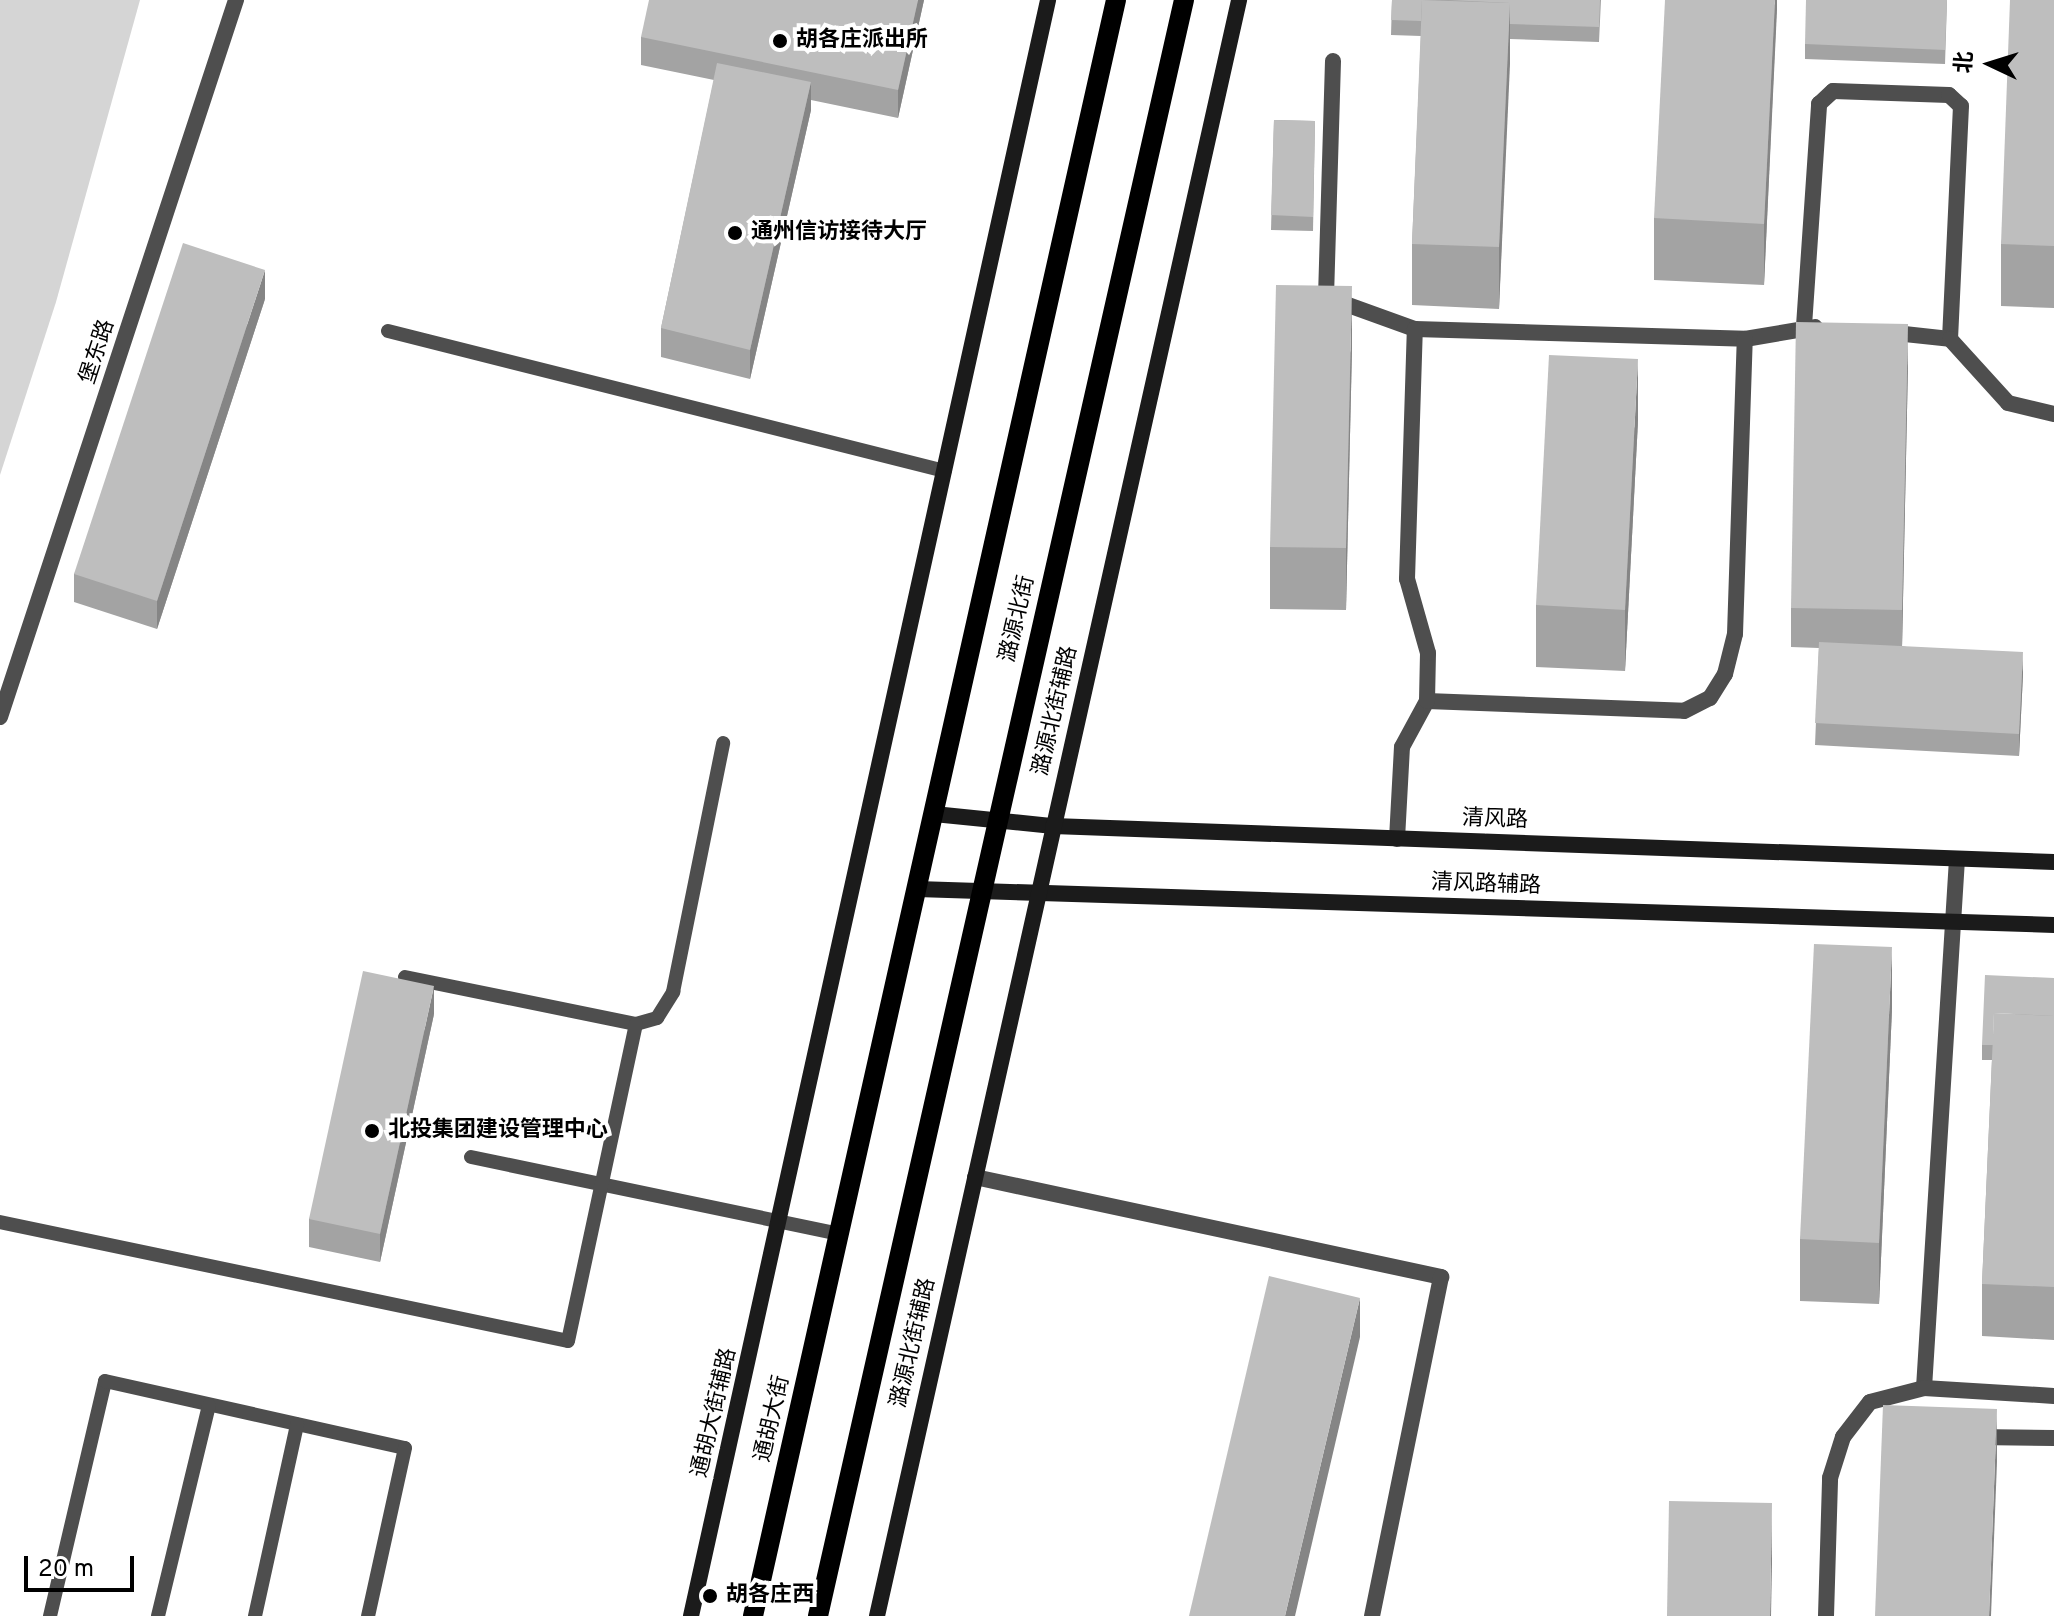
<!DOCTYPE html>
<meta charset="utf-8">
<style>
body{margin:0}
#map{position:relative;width:2054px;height:1616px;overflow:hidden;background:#fff;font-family:Overpass,"Noto Sans SC",sans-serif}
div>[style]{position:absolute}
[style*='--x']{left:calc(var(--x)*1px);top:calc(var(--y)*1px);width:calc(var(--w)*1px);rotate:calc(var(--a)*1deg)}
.green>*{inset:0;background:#d5d5d5}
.lane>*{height:14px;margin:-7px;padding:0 7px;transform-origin:7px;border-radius:7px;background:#4e4e4e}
.street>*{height:16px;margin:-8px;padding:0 8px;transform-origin:8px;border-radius:8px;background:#4e4e4e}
.secondary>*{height:16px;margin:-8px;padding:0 8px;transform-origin:8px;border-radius:8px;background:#1b1b1b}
.primary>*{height:20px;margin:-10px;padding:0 10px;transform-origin:10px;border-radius:10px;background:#000}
.wall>*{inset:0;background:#a3a3a3}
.shaded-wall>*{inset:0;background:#858585}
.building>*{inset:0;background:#bebebe}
.dots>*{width:22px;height:22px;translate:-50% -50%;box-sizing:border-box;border:4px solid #fff;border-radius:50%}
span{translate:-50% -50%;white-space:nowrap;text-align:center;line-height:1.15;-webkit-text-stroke:8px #fff;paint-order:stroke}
.poi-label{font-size:22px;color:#000;font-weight:700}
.left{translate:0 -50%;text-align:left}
.street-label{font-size:22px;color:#000}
.north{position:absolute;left:1950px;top:24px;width:80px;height:80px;-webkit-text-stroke:6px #fff;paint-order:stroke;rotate:274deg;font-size:22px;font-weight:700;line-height:32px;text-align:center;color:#000}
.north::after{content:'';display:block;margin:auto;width:28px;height:36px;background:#000;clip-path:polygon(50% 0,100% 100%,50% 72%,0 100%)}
.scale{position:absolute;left:24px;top:1556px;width:110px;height:36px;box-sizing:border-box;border:4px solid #000;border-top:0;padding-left:10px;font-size:24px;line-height:28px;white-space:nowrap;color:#000;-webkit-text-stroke:6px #fff;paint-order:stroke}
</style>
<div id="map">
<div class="green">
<div style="clip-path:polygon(0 0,140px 0,56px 302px,0 475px)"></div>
</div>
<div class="lane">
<div style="--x:388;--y:331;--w:574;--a:14.11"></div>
<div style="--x:405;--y:977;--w:236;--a:11.5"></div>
<div style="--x:636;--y:1024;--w:22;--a:-16"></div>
<div style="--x:657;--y:1018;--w:31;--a:-58"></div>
<div style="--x:673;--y:992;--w:254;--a:-78.6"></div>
<div style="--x:471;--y:1157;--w:377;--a:11.8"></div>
<div style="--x:0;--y:1222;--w:580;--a:11.83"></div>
<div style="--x:568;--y:1341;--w:324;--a:-77.9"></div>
<div style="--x:50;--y:1616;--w:241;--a:-76.8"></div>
<div style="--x:105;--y:1381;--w:307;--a:12.6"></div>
<div style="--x:405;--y:1448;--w:172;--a:102.4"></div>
<div style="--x:158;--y:1616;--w:217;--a:-76.4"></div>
<div style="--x:255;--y:1616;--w:196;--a:-77.6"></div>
</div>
<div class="street">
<div style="--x:1333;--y:61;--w:236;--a:91.7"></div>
<div style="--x:1326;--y:297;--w:95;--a:19.8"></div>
<div style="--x:1415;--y:329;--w:330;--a:1.7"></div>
<div style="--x:1745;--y:339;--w:71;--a:-9.7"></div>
<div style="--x:1804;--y:326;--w:223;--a:-86.1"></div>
<div style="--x:1819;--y:104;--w:19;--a:-43"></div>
<div style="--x:1833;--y:91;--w:116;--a:2"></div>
<div style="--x:1949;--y:95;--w:16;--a:43"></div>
<div style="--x:1961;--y:106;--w:233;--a:92.7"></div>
<div style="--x:1886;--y:332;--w:64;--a:6.2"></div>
<div style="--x:1950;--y:339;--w:86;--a:47.8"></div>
<div style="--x:2008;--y:403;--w:47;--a:13.4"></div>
<div style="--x:1427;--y:701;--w:257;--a:2.2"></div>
<div style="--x:1684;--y:711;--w:29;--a:-27"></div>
<div style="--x:1710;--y:698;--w:28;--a:-58"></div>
<div style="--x:1725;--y:674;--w:41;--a:-76"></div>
<div style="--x:1735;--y:634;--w:295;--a:-88.1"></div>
<div style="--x:0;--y:717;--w:755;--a:-71.78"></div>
<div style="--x:1397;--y:839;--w:92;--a:-86.9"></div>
<div style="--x:1402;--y:747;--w:52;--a:-61.5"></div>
<div style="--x:1427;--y:701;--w:48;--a:-88.8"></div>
<div style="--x:1428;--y:653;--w:77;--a:-105.8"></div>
<div style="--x:1407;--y:579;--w:250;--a:-88.2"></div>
<div style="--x:975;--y:1177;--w:477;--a:12.1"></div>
<div style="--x:1441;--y:1277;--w:346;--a:101.5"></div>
<div style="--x:1924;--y:1388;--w:530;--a:-86.43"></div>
<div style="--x:1976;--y:1437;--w:78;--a:0.7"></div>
<div style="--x:1826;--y:1616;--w:138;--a:-88.3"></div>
<div style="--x:1830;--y:1478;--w:43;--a:-72.4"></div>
<div style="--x:1843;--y:1437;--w:44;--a:-52.4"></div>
<div style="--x:1870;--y:1402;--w:56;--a:-14.5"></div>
<div style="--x:1924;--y:1388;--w:130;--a:3.5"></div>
</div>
<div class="secondary">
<div style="--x:934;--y:814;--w:120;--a:5.8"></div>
<div style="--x:1053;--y:826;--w:1002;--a:2.06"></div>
<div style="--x:917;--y:889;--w:1138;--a:1.81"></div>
<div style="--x:691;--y:1616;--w:1655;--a:-77.54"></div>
<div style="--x:877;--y:1616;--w:1656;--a:-77.37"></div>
</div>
<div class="primary">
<div style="--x:753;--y:1616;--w:1656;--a:-77.34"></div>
<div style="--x:818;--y:1616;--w:1657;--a:-77.24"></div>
</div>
<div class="wall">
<div style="clip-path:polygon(924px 0,898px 118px,811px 100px,811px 110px,750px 379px,661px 357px,661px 328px,714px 80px,641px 65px,641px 37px)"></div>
<div style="clip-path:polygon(1392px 0,1601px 0,1599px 42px,1510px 39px,1499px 309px,1412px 305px,1412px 244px,1421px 36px,1391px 35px)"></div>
<div style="clip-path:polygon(1777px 0,1764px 285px,1654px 280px,1654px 218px)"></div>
<div style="clip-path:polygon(1947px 0,1945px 64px,1805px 59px,1805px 44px)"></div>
<div style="clip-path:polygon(2054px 0,2054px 308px,2001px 306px,2001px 244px)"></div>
<div style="clip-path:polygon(1274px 120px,1315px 121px,1313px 231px,1271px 230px)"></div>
<div style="clip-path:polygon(265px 299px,157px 629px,74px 602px,74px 574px)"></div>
<div style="clip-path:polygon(1352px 348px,1346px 610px,1270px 609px,1270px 547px)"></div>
<div style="clip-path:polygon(1908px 364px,1902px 646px,2023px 674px,2019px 756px,1815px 745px,1819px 648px,1791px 647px,1791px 608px)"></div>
<div style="clip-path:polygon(1638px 421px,1625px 671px,1536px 667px,1536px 605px)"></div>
<div style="clip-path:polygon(2054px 978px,2054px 1340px,1982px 1336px,1982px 1284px,1992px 1060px,1982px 1060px,1982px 1045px)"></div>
<div style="clip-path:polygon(1892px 1009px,1879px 1304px,1800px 1301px,1800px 1239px)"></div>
<div style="clip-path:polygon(434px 1014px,380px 1262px,309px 1247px,309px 1219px)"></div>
</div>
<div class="shaded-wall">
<div style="clip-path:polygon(918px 0,924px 0,898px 118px,898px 90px)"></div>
<div style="clip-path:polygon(1775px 0,1777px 0,1777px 10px,1764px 285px,1764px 224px)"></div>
<div style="clip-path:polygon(1510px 3px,1510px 64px,1499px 309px,1499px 247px)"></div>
<div style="clip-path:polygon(811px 82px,811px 110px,750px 379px,750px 350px)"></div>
<div style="clip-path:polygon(265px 270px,265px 299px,157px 629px,157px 601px)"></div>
<div style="clip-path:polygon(1352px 286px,1352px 348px,1346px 610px,1346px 548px)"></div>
<div style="clip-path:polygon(1908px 324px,1908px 364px,1902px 649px,1902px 610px)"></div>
<div style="clip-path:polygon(1638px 359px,1638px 421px,1625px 671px,1625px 610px)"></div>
<div style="clip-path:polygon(2023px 652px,2023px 674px,2019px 756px,2019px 734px)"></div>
<div style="clip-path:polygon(1892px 947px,1892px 1009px,1879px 1304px,1879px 1243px)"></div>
<div style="clip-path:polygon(434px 986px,434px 1014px,380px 1262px,380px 1234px)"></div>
<div style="clip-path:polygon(1360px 1298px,1360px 1337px,1295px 1616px,1285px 1616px)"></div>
<div style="clip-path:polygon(1997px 1409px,1997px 1462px,1991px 1616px,1989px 1616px)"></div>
<div style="clip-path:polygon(1772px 1503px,1772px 1564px,1771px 1616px,1770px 1616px)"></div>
</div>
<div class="building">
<div style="clip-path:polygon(649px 0,918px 0,898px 90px,641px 37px)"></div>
<div style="clip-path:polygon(1392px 0,1422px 0,1421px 21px,1391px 20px)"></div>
<div style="clip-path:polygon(1422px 0,1510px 3px,1499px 247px,1412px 244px)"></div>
<div style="clip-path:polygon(1448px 0,1600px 0,1599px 27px,1510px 24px,1510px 3px)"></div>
<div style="clip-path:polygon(1665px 0,1775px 0,1764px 224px,1654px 218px)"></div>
<div style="clip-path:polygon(1806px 0,1947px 0,1945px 50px,1805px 44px)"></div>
<div style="clip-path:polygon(2010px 0,2054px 0,2054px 246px,2001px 244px)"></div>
<div style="clip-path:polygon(717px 63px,811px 82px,750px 350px,661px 328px)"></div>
<div style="clip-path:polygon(1274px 120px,1315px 121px,1313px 217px,1271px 215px)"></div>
<div style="clip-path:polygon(183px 243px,265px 270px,157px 601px,74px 574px)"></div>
<div style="clip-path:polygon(1276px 285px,1352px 286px,1346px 548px,1270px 547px)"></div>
<div style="clip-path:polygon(1796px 322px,1908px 324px,1902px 610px,1791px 608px)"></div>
<div style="clip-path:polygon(1549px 355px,1638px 359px,1625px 610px,1536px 605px)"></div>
<div style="clip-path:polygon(1819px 642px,2023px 652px,2019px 734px,1815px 723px)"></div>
<div style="clip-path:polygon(1814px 944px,1892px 947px,1879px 1243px,1800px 1239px)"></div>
<div style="clip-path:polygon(363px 971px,434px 986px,380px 1234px,309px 1219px)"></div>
<div style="clip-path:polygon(1985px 975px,2054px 978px,2054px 1016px,1994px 1013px,1993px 1045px,1982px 1045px)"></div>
<div style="clip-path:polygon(1994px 1013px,2054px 1016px,2054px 1287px,1982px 1284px)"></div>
<div style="clip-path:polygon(1269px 1276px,1360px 1298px,1285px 1616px,1189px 1616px)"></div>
<div style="clip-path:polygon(1883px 1405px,1997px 1409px,1989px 1616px,1875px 1616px)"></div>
<div style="clip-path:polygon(1669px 1501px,1772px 1503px,1770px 1616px,1667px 1616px)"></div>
</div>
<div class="dots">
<div style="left:780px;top:41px;background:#000"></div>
<div style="left:735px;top:233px;background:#000"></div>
<div style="left:372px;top:1131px;background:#000"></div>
<div style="left:710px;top:1596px;background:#000"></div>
</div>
<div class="poi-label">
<span class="left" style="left:796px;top:41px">胡各庄派出所</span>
<span class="left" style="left:751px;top:233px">通州信访接待大厅</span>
<span class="left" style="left:388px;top:1131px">北投集团建设管理中心</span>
<span class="left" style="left:726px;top:1596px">胡各庄西</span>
</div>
<div class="street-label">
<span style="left:98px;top:352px;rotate:-72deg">堡东路</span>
<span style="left:1018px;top:619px;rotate:-77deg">潞源北街</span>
<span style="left:1056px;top:711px;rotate:-77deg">潞源北街辅路</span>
<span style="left:1495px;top:820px;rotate:2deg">清风路</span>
<span style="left:1486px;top:885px;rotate:2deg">清风路辅路</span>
<span style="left:914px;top:1343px;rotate:-77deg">潞源北街辅路</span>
<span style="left:715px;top:1413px;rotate:-77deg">通胡大街辅路</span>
<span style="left:773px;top:1419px;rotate:-77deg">通胡大街</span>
</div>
<div class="north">北</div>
<div class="scale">20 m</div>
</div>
